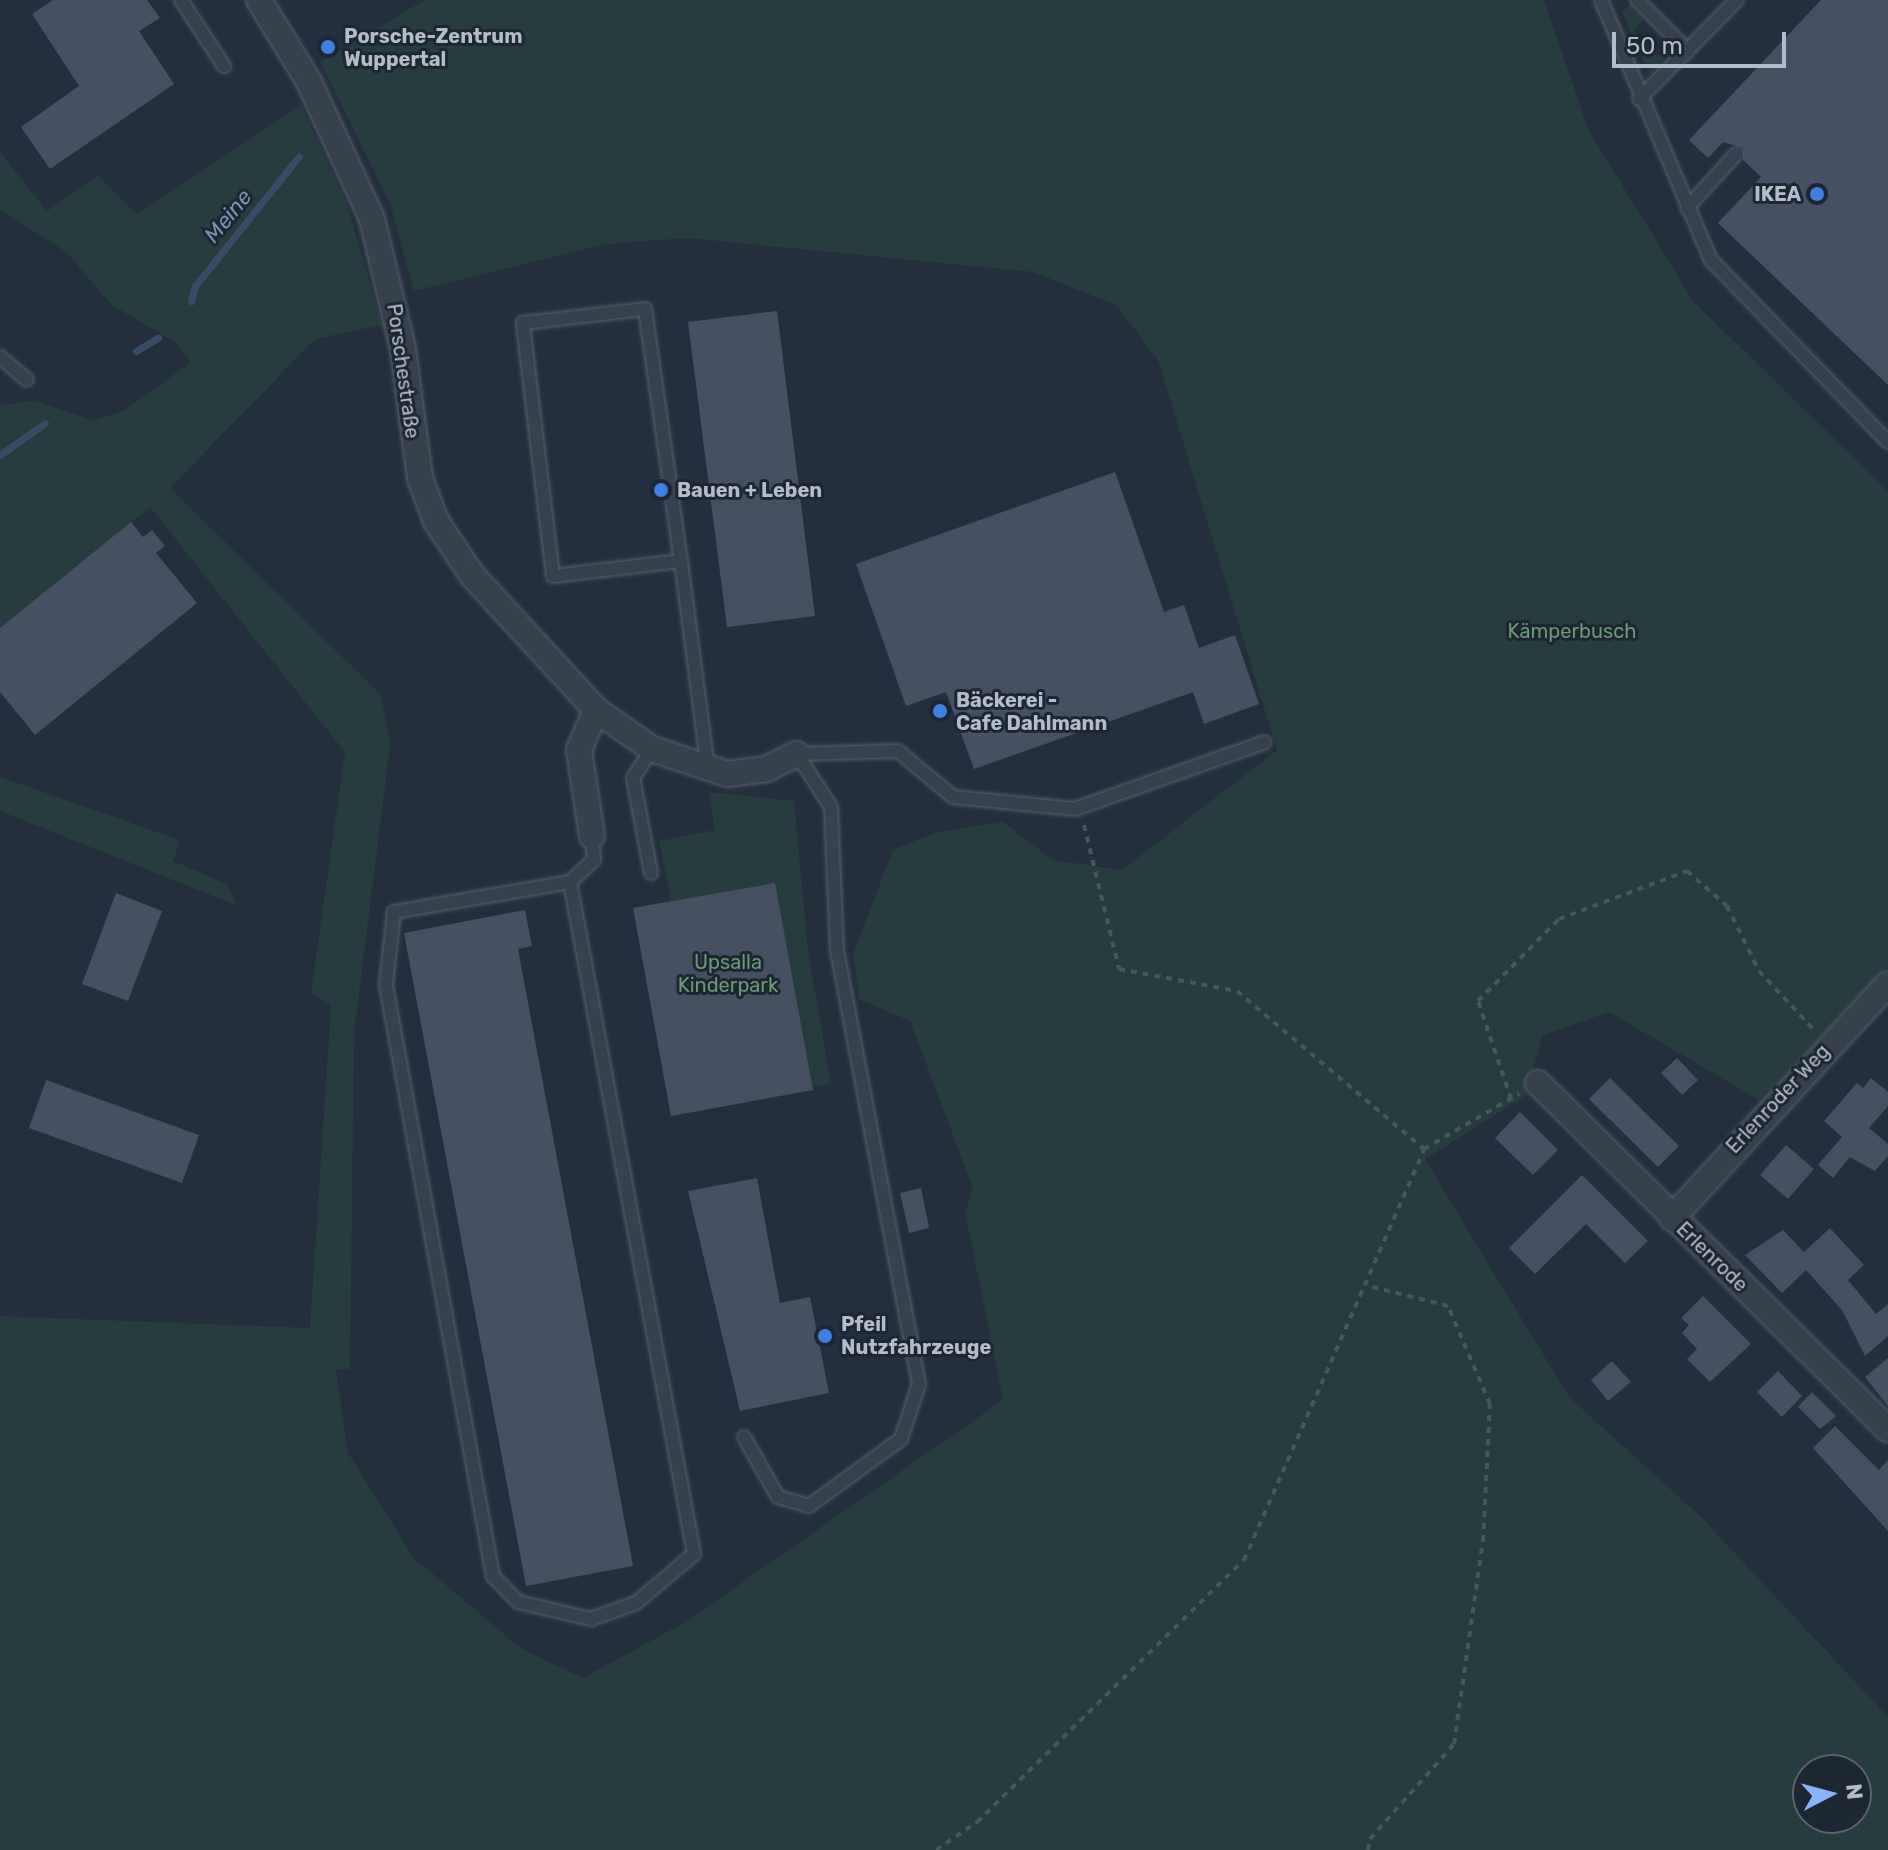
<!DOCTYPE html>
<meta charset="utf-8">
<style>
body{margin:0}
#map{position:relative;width:1888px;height:1850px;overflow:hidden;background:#242f3e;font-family:Rubik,sans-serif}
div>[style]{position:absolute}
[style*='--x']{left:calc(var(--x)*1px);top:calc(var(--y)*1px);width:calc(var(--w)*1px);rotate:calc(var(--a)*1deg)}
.green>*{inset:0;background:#263c3f}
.stream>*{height:7px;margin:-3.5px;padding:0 3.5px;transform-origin:3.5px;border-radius:3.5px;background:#394c67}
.building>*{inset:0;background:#455162}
.path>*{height:4px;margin-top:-2px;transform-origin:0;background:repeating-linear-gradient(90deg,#44595c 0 6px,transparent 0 12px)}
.roads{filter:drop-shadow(0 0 2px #565f6c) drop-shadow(0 0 2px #565f6c)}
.service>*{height:12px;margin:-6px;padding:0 6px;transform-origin:6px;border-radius:6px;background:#38414e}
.minor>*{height:24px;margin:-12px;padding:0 12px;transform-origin:12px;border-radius:12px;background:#38414e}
.dots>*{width:22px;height:22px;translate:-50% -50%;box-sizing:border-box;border:4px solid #1d2633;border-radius:50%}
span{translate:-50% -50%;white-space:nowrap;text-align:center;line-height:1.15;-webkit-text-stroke:6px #1d2633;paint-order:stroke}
.poi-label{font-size:20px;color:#b4bcc9;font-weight:700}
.left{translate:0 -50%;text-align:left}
.right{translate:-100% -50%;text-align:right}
.street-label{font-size:20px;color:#b4bcc9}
.park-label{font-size:20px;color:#6b9a76}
.water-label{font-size:22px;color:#7c92b1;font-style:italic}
.north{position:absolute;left:1792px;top:1754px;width:80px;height:80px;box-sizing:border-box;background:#1d2633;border:2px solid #59626f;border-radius:50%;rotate:84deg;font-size:22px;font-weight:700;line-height:32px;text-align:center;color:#b4bcc9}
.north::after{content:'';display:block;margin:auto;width:28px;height:36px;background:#8ab4f8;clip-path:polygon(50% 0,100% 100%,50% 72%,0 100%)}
.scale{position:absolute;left:1612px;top:32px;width:174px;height:36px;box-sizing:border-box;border:4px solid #b4bcc9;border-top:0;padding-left:10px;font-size:24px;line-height:28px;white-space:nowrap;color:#b4bcc9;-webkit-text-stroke:6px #1d2633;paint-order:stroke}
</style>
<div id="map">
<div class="green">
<div style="clip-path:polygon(evenodd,425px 0,1544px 0,1588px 129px,1693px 301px,1888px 491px,1888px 965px,1759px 1100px,1609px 1012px,1543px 1035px,1525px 1096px,1425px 1159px,1569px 1397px,1701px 1517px,1888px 1717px,1888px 1850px,0 1850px,0 1316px,310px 1328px,331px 1006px,311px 993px,345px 752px,150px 507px,0 628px,0 405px,34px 401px,94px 421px,125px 410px,191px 362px,176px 343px,112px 305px,66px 252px,0 209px,0 152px,47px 211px,98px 175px,136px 214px,301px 105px,346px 201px,382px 325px,315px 339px,170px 488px,381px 695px,390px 745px,354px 1033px,350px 1369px,336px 1370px,348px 1453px,414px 1558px,522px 1649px,583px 1678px,684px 1623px,1003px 1400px,965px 1212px,973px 1188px,910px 1021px,859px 999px,853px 954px,893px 850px,934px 833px,1003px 822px,1053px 860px,1122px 870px,1277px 750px,1158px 360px,1116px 305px,1033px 272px,688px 238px,606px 244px,414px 291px,390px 203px,320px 62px,425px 0,1808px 1770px,1856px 1770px,1856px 1818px,1808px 1818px,1808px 1770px)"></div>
<div style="clip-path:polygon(1630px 5px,1644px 20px,1634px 31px,1659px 57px,1673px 47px,1650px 75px,1622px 12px)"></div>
<div style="clip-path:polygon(0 777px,180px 840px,173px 861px,227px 884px,238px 906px,0 811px)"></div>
<div style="clip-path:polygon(709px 792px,794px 801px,808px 952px,831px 1083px,671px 1116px,633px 908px,671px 901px,659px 841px,715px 830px)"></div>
</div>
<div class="stream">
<div style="--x:191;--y:301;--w:16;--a:-75"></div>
<div style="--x:195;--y:286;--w:166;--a:-51.3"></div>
<div style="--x:136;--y:351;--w:26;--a:-31"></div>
<div style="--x:0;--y:455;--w:55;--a:-35.4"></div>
</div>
<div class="building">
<div style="clip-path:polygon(53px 0,147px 0,160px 18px,139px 31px,174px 84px,50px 169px,21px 127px,79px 86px,32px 14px)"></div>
<div style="clip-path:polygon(1821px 0,1888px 0,1888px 385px,1718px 223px,1761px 177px,1743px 160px,1743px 148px,1723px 142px,1708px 158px,1689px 140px)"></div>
<div style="clip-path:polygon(777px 311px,815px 616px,727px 627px,688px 322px)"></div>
<div style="clip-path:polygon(1115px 472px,1164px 612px,1184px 605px,1199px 648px,1235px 635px,1259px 704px,1204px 724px,1193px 692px,974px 769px,946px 692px,906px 706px,856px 564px)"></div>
<div style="clip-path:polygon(131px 522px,143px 537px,152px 530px,165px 546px,156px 553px,197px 603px,35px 735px,0 692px,0 628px)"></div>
<div style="clip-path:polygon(775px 883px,813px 1090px,671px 1116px,633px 908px)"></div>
<div style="clip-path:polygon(116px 893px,162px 911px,128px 1001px,82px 984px)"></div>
<div style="clip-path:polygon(525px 910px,532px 946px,518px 949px,633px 1566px,526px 1586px,404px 933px)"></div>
<div style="clip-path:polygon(1677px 1058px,1698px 1080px,1682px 1095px,1661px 1073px)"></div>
<div style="clip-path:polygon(1610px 1078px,1679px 1146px,1658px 1167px,1589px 1099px)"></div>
<div style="clip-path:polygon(1871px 1078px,1888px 1092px,1888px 1106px,1869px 1128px,1888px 1144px,1888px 1156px,1875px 1171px,1850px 1157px,1833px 1178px,1818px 1165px,1842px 1137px,1824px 1121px,1857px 1083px,1863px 1088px)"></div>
<div style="clip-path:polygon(46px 1080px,199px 1135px,182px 1183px,29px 1128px)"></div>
<div style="clip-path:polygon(1520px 1112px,1558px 1150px,1533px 1175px,1495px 1138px)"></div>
<div style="clip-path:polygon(1786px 1145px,1814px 1169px,1788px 1199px,1760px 1175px)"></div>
<div style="clip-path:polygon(1582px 1175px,1648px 1241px,1625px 1263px,1586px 1224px,1535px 1274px,1509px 1248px)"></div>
<div style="clip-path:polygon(757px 1178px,780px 1303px,810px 1297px,829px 1393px,740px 1411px,688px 1191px)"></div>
<div style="clip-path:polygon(921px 1188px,929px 1228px,909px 1233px,900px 1193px)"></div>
<div style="clip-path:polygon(1830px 1228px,1864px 1265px,1848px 1280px,1876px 1314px,1888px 1304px,1888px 1336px,1865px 1356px,1842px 1310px,1806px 1270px,1782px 1293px,1745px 1255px,1783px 1230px,1804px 1252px)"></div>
<div style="clip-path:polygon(1703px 1296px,1751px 1344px,1710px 1382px,1687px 1359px,1697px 1349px,1682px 1333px,1689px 1325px,1681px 1318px)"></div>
<div style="clip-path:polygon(1888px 1358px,1888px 1406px,1865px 1377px)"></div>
<div style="clip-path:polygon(1612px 1361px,1631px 1382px,1608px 1401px,1591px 1380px)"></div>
<div style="clip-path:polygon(1778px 1371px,1802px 1396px,1782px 1417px,1757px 1392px)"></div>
<div style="clip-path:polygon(1812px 1392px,1836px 1416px,1820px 1429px,1798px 1407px)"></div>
<div style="clip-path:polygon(1835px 1426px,1879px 1470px,1888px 1460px,1888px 1531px,1813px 1448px)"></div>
</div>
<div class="path">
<div style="--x:1084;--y:825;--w:148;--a:76.3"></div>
<div style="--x:1119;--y:969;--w:120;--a:10.6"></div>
<div style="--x:1237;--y:991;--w:245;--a:40.2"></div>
<div style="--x:1511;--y:1099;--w:103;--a:-108.6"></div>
<div style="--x:1478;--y:1001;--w:115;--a:-45.4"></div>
<div style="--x:1559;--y:919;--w:137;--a:-20.6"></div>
<div style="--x:1687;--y:871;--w:53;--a:41.2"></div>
<div style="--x:1727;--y:906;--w:72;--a:63.8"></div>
<div style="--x:1759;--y:971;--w:81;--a:47"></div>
<div style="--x:936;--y:1850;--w:50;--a:-34.3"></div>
<div style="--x:977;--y:1822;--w:374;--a:-44.5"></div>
<div style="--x:1244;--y:1560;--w:449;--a:-66.3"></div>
<div style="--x:1424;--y:1149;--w:110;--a:-30.1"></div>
<div style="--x:1368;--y:1850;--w:11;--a:-80"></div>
<div style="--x:1370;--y:1839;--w:127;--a:-48.5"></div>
<div style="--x:1454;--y:1744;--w:205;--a:-81.9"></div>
<div style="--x:1483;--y:1541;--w:137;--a:-87.1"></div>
<div style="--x:1490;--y:1404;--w:107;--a:-113.2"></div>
<div style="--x:1448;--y:1306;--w:81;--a:-165.8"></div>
</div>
<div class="roads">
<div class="service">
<div style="--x:181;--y:0;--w:79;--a:56.9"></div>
<div style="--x:1601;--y:0;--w:282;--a:67.1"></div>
<div style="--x:1711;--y:260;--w:254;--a:45.8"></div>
<div style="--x:1637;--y:0;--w:72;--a:45"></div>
<div style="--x:1639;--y:99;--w:139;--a:-45.3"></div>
<div style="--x:1687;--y:208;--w:73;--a:-47.8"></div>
<div style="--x:0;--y:357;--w:35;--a:40"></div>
<div style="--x:681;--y:561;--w:129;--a:173.3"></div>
<div style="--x:553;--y:576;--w:255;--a:-96.8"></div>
<div style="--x:523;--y:323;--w:123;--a:-6.5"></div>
<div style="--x:645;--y:309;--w:255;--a:81.9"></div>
<div style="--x:681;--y:561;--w:211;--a:82.6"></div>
<div style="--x:797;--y:754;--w:101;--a:-1.7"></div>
<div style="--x:898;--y:751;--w:72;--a:39.9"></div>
<div style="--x:953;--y:797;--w:123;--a:5.6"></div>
<div style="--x:1075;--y:809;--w:201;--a:-19.4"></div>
<div style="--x:651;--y:873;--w:97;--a:-100.7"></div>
<div style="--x:633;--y:778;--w:35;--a:-57"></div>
<div style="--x:570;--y:882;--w:179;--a:170.3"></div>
<div style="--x:394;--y:912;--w:73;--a:96.3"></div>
<div style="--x:386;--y:985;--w:601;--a:79.74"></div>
<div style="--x:493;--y:1576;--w:36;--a:46"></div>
<div style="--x:518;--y:1602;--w:75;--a:13.1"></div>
<div style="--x:591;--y:1619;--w:48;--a:-19.6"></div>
<div style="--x:636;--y:1603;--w:76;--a:-40.2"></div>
<div style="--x:694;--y:1554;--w:683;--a:-100.45"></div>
<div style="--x:570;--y:882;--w:33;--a:-43"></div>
<div style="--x:594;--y:860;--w:24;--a:-95"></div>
<div style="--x:744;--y:1437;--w:69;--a:60.5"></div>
<div style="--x:778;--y:1497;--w:32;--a:16"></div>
<div style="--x:809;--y:1506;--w:114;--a:-36.1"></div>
<div style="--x:901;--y:1439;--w:58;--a:-71.9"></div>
<div style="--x:919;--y:1384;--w:442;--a:-100.7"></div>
<div style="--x:837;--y:950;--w:143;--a:-92.4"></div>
<div style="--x:831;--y:807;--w:63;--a:-122.7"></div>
</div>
<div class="minor">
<div style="--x:259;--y:0;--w:96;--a:58.6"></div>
<div style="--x:309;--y:82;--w:151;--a:65.3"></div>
<div style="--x:372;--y:219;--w:134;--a:76.6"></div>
<div style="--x:403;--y:349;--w:130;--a:82.5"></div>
<div style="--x:420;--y:478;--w:46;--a:69.6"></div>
<div style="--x:436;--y:521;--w:65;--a:56.3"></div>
<div style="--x:472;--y:575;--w:183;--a:47.4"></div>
<div style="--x:596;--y:710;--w:68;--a:34.9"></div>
<div style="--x:652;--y:749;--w:79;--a:18.4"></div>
<div style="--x:727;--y:774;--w:39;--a:-7"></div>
<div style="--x:766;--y:769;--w:34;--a:-26"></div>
<div style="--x:592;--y:836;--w:87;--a:-98.6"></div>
<div style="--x:579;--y:750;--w:43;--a:-67"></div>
<div style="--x:1538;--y:1083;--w:492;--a:44.7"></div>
<div style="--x:1672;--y:1218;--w:318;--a:-47.3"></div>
</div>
</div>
<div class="dots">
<div style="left:328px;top:47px;background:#3f7fe0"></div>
<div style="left:1817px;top:194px;background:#3f7fe0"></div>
<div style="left:661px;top:490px;background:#3f7fe0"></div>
<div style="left:940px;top:711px;background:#3f7fe0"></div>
<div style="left:825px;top:1336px;background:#3f7fe0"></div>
</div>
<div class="poi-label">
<span class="left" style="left:344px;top:48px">Porsche-Zentrum<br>Wuppertal</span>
<span class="right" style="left:1801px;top:194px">IKEA</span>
<span class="left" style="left:677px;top:490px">Bauen + Leben</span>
<span class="left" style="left:956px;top:712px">Bäckerei -<br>Cafe Dahlmann</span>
<span class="left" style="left:841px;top:1336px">Pfeil<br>Nutzfahrzeuge</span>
</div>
<div class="street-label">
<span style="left:403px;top:371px;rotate:82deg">Porschestraße</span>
<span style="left:1778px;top:1099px;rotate:-47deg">Erlenroder Weg</span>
<span style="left:1712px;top:1257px;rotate:44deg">Erlenrode</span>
</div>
<div class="park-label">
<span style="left:1572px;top:631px">Kämperbusch</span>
<span style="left:728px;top:974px">Upsalla<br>Kinderpark</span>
</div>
<div class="water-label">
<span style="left:228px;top:216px;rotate:-51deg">Meine</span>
</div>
<div class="north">N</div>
<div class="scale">50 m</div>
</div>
